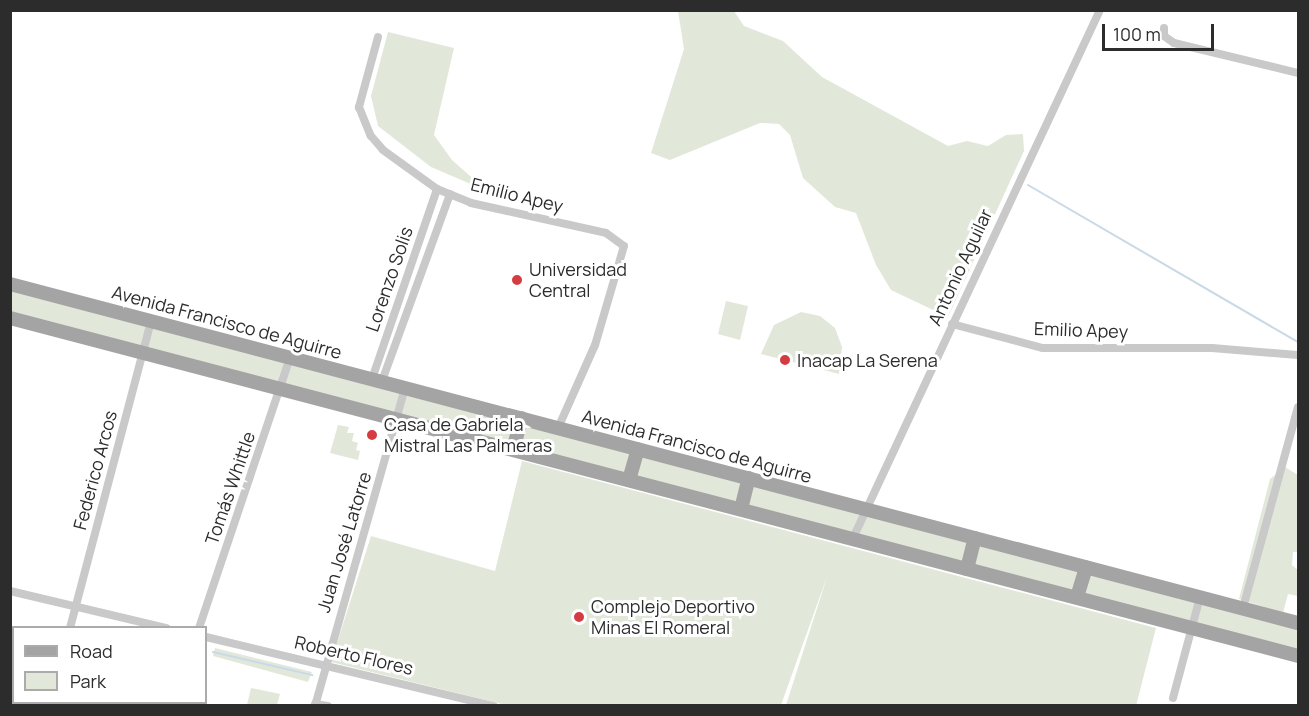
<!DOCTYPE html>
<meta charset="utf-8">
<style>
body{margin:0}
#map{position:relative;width:1309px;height:716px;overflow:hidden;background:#fff;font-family:Manrope,sans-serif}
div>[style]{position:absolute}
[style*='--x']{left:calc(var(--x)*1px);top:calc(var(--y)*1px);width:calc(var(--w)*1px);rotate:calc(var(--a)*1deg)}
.green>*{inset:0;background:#e1e8da}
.stream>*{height:2px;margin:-1px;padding:0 1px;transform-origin:1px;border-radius:1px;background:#c8d9e7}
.street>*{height:8px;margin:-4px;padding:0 4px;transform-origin:4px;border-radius:4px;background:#c9c9c9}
.primary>*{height:14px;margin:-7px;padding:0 7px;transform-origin:7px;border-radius:7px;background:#a4a4a4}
.dots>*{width:16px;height:16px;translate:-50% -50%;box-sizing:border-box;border:3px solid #fff;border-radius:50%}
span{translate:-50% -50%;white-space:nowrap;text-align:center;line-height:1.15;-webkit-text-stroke:6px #fff;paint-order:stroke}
.street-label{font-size:18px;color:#2c2c2c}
.poi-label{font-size:18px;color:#2c2c2c}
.left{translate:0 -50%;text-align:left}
.frame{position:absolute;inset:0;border:12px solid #2c2c2c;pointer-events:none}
.legend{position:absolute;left:12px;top:626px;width:195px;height:78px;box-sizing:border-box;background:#fff;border:2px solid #ababab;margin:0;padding:8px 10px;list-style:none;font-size:18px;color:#2c2c2c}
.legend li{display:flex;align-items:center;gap:12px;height:30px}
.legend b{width:30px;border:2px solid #ababab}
.scale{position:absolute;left:1102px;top:24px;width:112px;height:27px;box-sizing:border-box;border:3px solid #2c2c2c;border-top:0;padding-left:8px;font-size:18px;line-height:21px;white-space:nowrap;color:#2c2c2c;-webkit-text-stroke:4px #fff;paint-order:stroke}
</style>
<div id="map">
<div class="green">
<div style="clip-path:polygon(678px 11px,734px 11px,744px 26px,783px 41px,822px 77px,948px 146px,967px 141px,988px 146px,1006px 135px,1023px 134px,1024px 151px,948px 317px,891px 290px,876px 265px,856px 213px,835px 207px,803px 178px,790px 135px,779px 124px,760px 123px,670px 160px,651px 153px,684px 49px)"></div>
<div style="clip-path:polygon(388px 32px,454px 48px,434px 135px,452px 160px,487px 191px,431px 167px,378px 126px,371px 96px)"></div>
<div style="clip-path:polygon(10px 287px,1298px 626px,1298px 654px,11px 314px)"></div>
<div style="clip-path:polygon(726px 301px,748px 306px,740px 340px,718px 334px)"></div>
<div style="clip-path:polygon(801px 312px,820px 316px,835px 328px,842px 347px,839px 374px,761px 354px,774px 325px)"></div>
<div style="clip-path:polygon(338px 425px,349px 427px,347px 433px,354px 433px,352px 441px,358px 443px,356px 450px,360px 451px,358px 460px,330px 453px)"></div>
<div style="clip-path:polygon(522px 461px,1156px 628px,1136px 706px,786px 705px,828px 574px,781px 705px,506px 705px,331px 662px,371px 536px,495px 571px)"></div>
<div style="clip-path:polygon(1285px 467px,1298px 475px,1298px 552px,1293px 552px,1292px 565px,1298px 570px,1298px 596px,1288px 594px,1283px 613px,1239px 599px,1270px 479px)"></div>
<div style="clip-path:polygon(215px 648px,312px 672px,308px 682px,213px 656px)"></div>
<div style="clip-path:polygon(251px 688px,280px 694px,277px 705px,247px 705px)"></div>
</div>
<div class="stream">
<div style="--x:1028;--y:185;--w:312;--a:30.2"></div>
<div style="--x:213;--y:652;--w:102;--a:13.1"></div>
</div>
<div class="street">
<div style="--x:1164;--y:28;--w:8;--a:90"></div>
<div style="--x:1164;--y:36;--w:12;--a:35"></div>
<div style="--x:1174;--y:43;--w:128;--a:13.6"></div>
<div style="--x:378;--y:37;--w:73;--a:105.2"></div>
<div style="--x:359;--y:107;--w:31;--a:68"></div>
<div style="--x:371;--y:136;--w:18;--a:49"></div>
<div style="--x:383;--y:150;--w:67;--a:35.8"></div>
<div style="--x:437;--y:189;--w:37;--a:22"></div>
<div style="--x:471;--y:203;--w:138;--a:12.5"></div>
<div style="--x:606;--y:233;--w:22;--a:36"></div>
<div style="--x:624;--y:246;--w:103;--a:106.3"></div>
<div style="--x:595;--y:345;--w:91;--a:114"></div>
<div style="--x:952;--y:324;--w:94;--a:14.8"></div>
<div style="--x:1043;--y:348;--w:169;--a:0"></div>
<div style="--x:1212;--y:348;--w:86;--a:4.7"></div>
<div style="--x:372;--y:379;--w:201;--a:-71.1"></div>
<div style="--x:382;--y:381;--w:199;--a:-70"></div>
<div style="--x:853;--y:538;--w:583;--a:-64.93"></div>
<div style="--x:10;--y:591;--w:161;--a:13.3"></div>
<div style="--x:1243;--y:608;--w:208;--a:-74.7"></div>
<div style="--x:70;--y:628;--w:318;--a:-75.2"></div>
<div style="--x:199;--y:628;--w:285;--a:-71.4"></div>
<div style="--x:206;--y:637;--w:296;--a:13.5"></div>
<div style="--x:1173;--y:698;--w:105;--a:-75"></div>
<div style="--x:315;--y:704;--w:13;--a:9"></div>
<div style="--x:46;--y:706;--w:4;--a:-76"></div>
<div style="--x:315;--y:706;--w:331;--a:-74.2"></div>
</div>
<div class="primary">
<div style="--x:10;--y:284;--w:1332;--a:14.75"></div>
<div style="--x:10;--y:318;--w:1332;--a:14.7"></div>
<div style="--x:513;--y:449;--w:32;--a:-74"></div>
<div style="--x:629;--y:480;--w:32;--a:-74"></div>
<div style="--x:741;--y:509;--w:32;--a:-76"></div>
<div style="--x:967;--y:569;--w:32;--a:-76"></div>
<div style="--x:1077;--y:597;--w:31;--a:-73"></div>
</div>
<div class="dots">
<div style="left:517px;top:280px;background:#d43c41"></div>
<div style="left:785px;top:360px;background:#d43c41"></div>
<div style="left:372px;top:435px;background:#d43c41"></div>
<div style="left:579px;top:617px;background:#d43c41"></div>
</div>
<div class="street-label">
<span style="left:517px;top:195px;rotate:14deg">Emilio Apey</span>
<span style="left:960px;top:267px;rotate:-65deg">Antonio Aguilar</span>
<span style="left:389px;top:279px;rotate:-71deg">Lorenzo Solis</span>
<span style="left:227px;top:322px;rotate:15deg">Avenida Francisco de Aguirre</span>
<span style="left:1081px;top:330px;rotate:2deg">Emilio Apey</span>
<span style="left:697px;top:446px;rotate:15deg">Avenida Francisco de Aguirre</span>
<span style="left:95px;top:470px;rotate:-75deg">Federico Arcos</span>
<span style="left:230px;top:488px;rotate:-71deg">Tomás Whittle</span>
<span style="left:344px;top:542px;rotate:-73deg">Juan José Latorre</span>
<span style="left:354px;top:655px;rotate:13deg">Roberto Flores</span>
</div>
<div class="poi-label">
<span class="left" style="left:529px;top:280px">Universidad<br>Central</span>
<span class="left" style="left:797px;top:360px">Inacap La Serena</span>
<span class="left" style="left:384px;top:435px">Casa de Gabriela<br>Mistral Las Palmeras</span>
<span class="left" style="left:591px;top:617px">Complejo Deportivo<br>Minas El Romeral</span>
</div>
<div class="frame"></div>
<ul class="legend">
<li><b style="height:8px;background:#a4a4a4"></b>Road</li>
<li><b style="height:16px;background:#e1e8da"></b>Park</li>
</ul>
<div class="scale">100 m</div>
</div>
